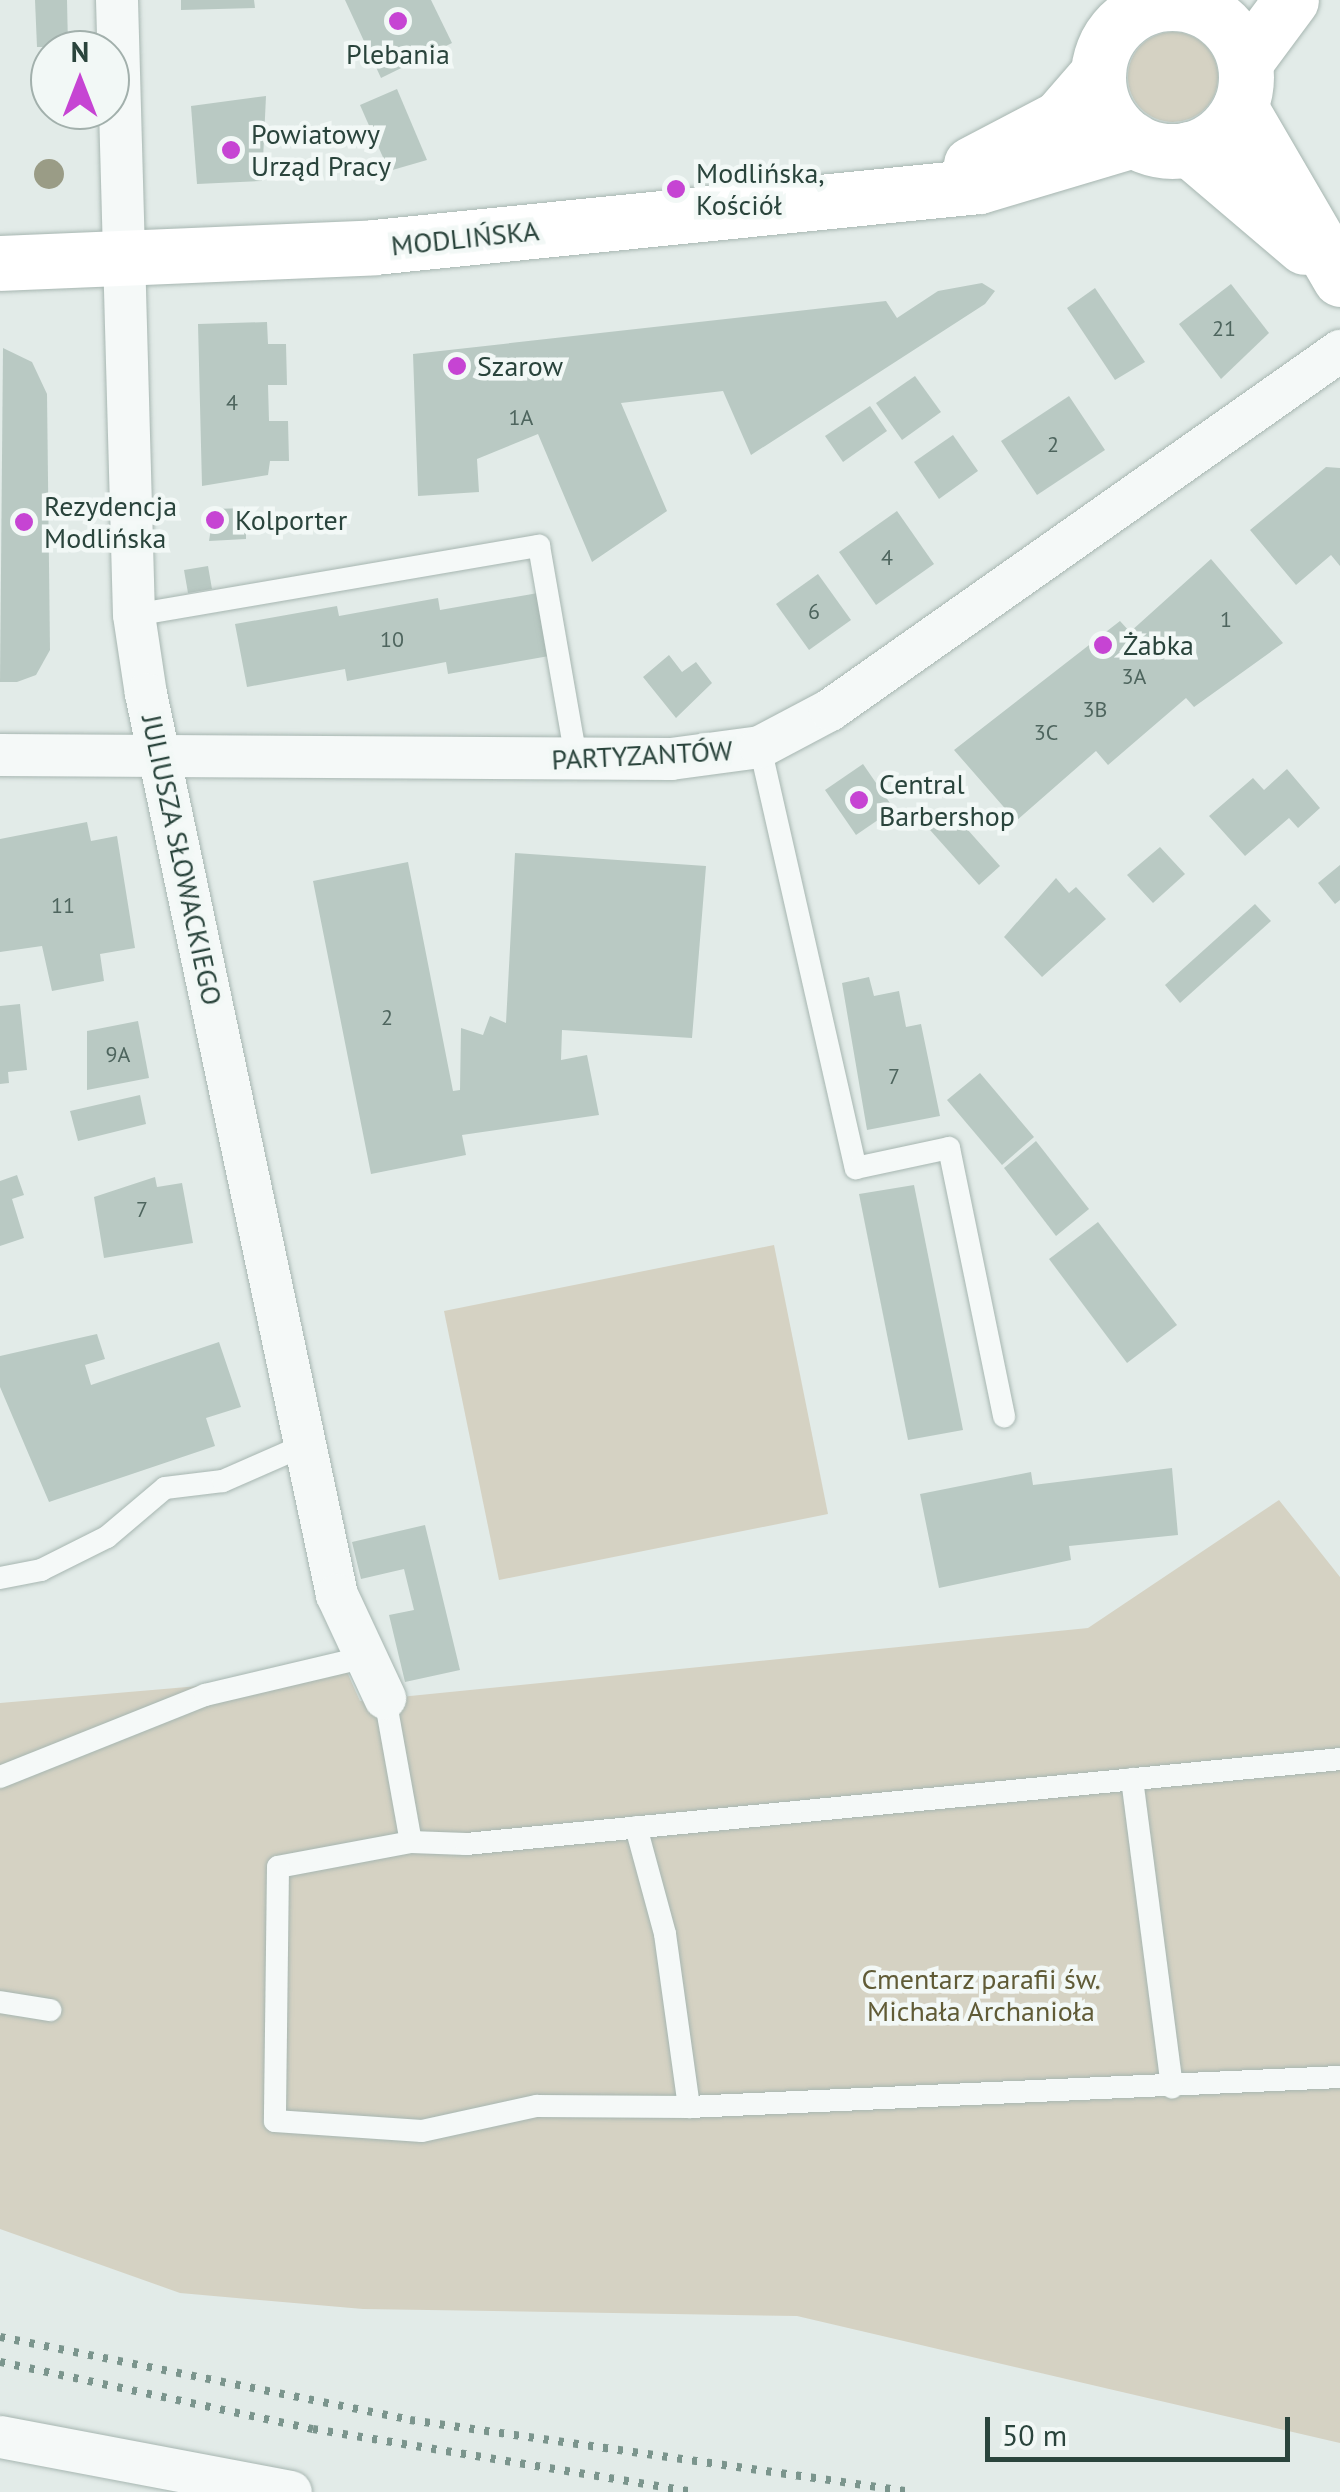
<!DOCTYPE html>
<meta charset="utf-8">
<style>
body{margin:0}
#map{position:relative;width:1340px;height:2492px;overflow:hidden;background:#e2ebe8;font-family:"PT Sans",sans-serif}
div>[style]{position:absolute}
[style*='--x']{left:calc(var(--x)*1px);top:calc(var(--y)*1px);width:calc(var(--w)*1px);rotate:calc(var(--a)*1deg)}
.green>*{inset:0;background:#d5d2c3}
.round{border-radius:50%}
.building>*{inset:0;background:#b9c9c3}
.roads{filter:drop-shadow(0 0 2px #a7b6b1) drop-shadow(0 0 2px #a7b6b1)}
.lane>*{height:22px;margin:-11px;padding:0 11px;transform-origin:11px;border-radius:11px;background:#f5f9f8}
.street>*{height:42px;margin:-21px;padding:0 21px;transform-origin:21px;border-radius:21px;background:#f5f9f8}
.secondary>*{height:55px;margin:-27.5px;padding:0 27.5px;transform-origin:27.5px;border-radius:27.5px;background:#fff}
.secondary>.ring{margin:-27.5px;padding:0;box-sizing:content-box;background:none;border:55px solid #fff;border-radius:50%}
.rail>*{height:8px;margin-top:-4px;transform-origin:0;background:repeating-linear-gradient(90deg,#7b958d 0 5px,transparent 0 15px)}
.trees>*{width:30px;height:30px;margin:-15px;border-radius:50%;background:#9a9c86}
.dots>*{width:28px;height:28px;translate:-50% -50%;box-sizing:border-box;border:5px solid #f2f8f6;border-radius:50%}
span{translate:-50% -50%;white-space:nowrap;text-align:center;line-height:1.15;-webkit-text-stroke:9px #f2f8f6;paint-order:stroke}
.number-label{font-size:22px;color:#4e655e}
.number-label span{-webkit-text-stroke-width:0}
.poi-label{font-size:28px;color:#2a443c}
.left{translate:0 -50%;text-align:left}
.street-label{font-size:28px;color:#2a443c}
.park-label{font-size:28px;color:#605b36}
.north{position:absolute;left:30px;top:30px;width:100px;height:100px;box-sizing:border-box;background:#f2f8f6;border:2px solid #a2b0ac;border-radius:50%;rotate:0deg;font-size:28px;font-weight:700;line-height:40px;text-align:center;color:#2a443c}
.north::after{content:'';display:block;margin:auto;width:35px;height:45px;background:#c644d3;clip-path:polygon(50% 0,100% 100%,50% 72%,0 100%)}
.scale{position:absolute;left:985px;top:2417px;width:305px;height:45px;box-sizing:border-box;border:5px solid #2a443c;border-top:0;padding-left:12px;font-size:30px;line-height:35px;white-space:nowrap;color:#2a443c;-webkit-text-stroke:8px #f2f8f6;paint-order:stroke}
</style>
<div id="map">
<div class="green">
<div class="round" style="left:1128px;top:32px;width:90px;height:90px"></div>
<div style="clip-path:polygon(774px 1245px,828px 1514px,499px 1580px,444px 1311px)"></div>
<div style="clip-path:polygon(1279px 1500px,1340px 1577px,1340px 2443px,797px 2316px,363px 2309px,180px 2293px,0 2229px,0 1703px,199px 1686px,343px 1663px,360px 1701px,1088px 1628px)"></div>
</div>
<div class="building">
<div style="clip-path:polygon(35px 0,67px 0,68px 47px,37px 47px)"></div>
<div style="clip-path:polygon(181px 0,254px 0,255px 8px,181px 10px)"></div>
<div style="clip-path:polygon(345px 0,431px 0,452px 43px,381px 78px)"></div>
<div style="clip-path:polygon(397px 89px,427px 160px,389px 171px,360px 105px)"></div>
<div style="clip-path:polygon(266px 96px,262px 181px,197px 184px,191px 106px)"></div>
<div style="clip-path:polygon(982px 283px,995px 291px,985px 304px,751px 455px,723px 391px,621px 403px,667px 511px,592px 562px,538px 434px,477px 459px,479px 492px,418px 496px,413px 354px,886px 301px,897px 318px,938px 291px)"></div>
<div style="clip-path:polygon(1231px 284px,1269px 333px,1221px 379px,1179px 324px)"></div>
<div style="clip-path:polygon(1095px 288px,1145px 362px,1115px 380px,1067px 308px)"></div>
<div style="clip-path:polygon(267px 322px,268px 344px,286px 344px,287px 385px,268px 385px,269px 421px,288px 421px,289px 461px,270px 461px,268px 475px,202px 486px,198px 324px)"></div>
<div style="clip-path:polygon(3px 348px,32px 362px,47px 394px,50px 650px,36px 675px,17px 682px,0 682px)"></div>
<div style="clip-path:polygon(915px 376px,941px 412px,902px 440px,876px 403px)"></div>
<div style="clip-path:polygon(1069px 396px,1105px 450px,1037px 495px,1001px 441px)"></div>
<div style="clip-path:polygon(870px 406px,887px 431px,843px 462px,825px 436px)"></div>
<div style="clip-path:polygon(953px 435px,978px 471px,939px 499px,914px 462px)"></div>
<div style="clip-path:polygon(1326px 467px,1340px 468px,1340px 566px,1331px 555px,1296px 585px,1250px 530px)"></div>
<div style="clip-path:polygon(246px 508px,246px 539px,209px 541px,214px 509px)"></div>
<div style="clip-path:polygon(897px 511px,934px 564px,876px 605px,839px 552px)"></div>
<div style="clip-path:polygon(1211px 559px,1283px 643px,1194px 707px,1186px 698px,1108px 765px,1096px 751px,1016px 821px,954px 750px,1120px 621px,1130px 632px)"></div>
<div style="clip-path:polygon(208px 566px,212px 589px,188px 593px,184px 570px)"></div>
<div style="clip-path:polygon(818px 574px,851px 620px,809px 650px,776px 604px)"></div>
<div style="clip-path:polygon(538px 593px,549px 656px,448px 674px,446px 662px,347px 681px,345px 669px,247px 687px,235px 624px,337px 606px,339px 616px,438px 598px,440px 610px)"></div>
<div style="clip-path:polygon(669px 655px,682px 672px,696px 662px,712px 683px,676px 718px,643px 677px)"></div>
<div style="clip-path:polygon(863px 764px,894px 809px,856px 835px,825px 790px)"></div>
<div style="clip-path:polygon(1287px 769px,1320px 808px,1298px 828px,1289px 818px,1245px 856px,1209px 816px,1253px 778px,1264px 790px)"></div>
<div style="clip-path:polygon(951px 811px,1000px 866px,979px 885px,930px 830px)"></div>
<div style="clip-path:polygon(87px 822px,91px 841px,117px 836px,135px 948px,100px 954px,104px 981px,52px 991px,42px 946px,0 952px,0 839px)"></div>
<div style="clip-path:polygon(1160px 847px,1185px 874px,1153px 903px,1127px 875px)"></div>
<div style="clip-path:polygon(515px 853px,706px 866px,692px 1038px,562px 1030px,561px 1060px,587px 1055px,599px 1115px,462px 1135px,466px 1155px,371px 1174px,313px 881px,408px 862px,453px 1091px,460px 1090px,461px 1028px,483px 1035px,490px 1016px,506px 1023px)"></div>
<div style="clip-path:polygon(1340px 865px,1340px 900px,1335px 904px,1318px 883px)"></div>
<div style="clip-path:polygon(1056px 878px,1069px 893px,1076px 887px,1106px 919px,1042px 977px,1004px 937px)"></div>
<div style="clip-path:polygon(1255px 904px,1271px 921px,1180px 1003px,1165px 985px)"></div>
<div style="clip-path:polygon(869px 977px,874px 996px,899px 991px,906px 1027px,921px 1024px,940px 1116px,867px 1130px,842px 983px)"></div>
<div style="clip-path:polygon(20px 1004px,27px 1070px,8px 1072px,9px 1083px,0 1084px,0 1006px)"></div>
<div style="clip-path:polygon(138px 1021px,149px 1078px,87px 1090px,87px 1031px)"></div>
<div style="clip-path:polygon(980px 1073px,1034px 1137px,1002px 1165px,947px 1100px)"></div>
<div style="clip-path:polygon(140px 1095px,146px 1124px,78px 1141px,70px 1111px)"></div>
<div style="clip-path:polygon(1036px 1141px,1089px 1209px,1056px 1236px,1004px 1168px)"></div>
<div style="clip-path:polygon(17px 1175px,24px 1195px,12px 1199px,24px 1238px,0 1246px,0 1181px)"></div>
<div style="clip-path:polygon(155px 1177px,157px 1187px,182px 1183px,193px 1243px,104px 1258px,94px 1197px)"></div>
<div style="clip-path:polygon(914px 1185px,963px 1430px,908px 1440px,859px 1194px)"></div>
<div style="clip-path:polygon(1098px 1222px,1177px 1325px,1127px 1363px,1049px 1259px)"></div>
<div style="clip-path:polygon(97px 1334px,105px 1359px,85px 1365px,91px 1385px,219px 1342px,241px 1407px,206px 1418px,215px 1446px,49px 1502px,0 1387px,0 1356px)"></div>
<div style="clip-path:polygon(1172px 1468px,1178px 1535px,1069px 1546px,1071px 1560px,939px 1588px,920px 1494px,1031px 1472px,1033px 1485px)"></div>
<div style="clip-path:polygon(425px 1525px,460px 1670px,405px 1682px,389px 1615px,414px 1610px,404px 1569px,361px 1579px,352px 1542px)"></div>
</div>
<div class="roads">
<div class="lane">
<div style="--x:134;--y:615;--w:411;--a:-9.7"></div>
<div style="--x:539;--y:546;--w:216;--a:80.1"></div>
<div style="--x:760;--y:747;--w:432;--a:77.2"></div>
<div style="--x:856;--y:1168;--w:95;--a:-12.1"></div>
<div style="--x:949;--y:1148;--w:274;--a:78.4"></div>
<div style="--x:0;--y:1578;--w:42;--a:-11"></div>
<div style="--x:41;--y:1570;--w:74;--a:-26.6"></div>
<div style="--x:107;--y:1537;--w:76;--a:-40.2"></div>
<div style="--x:165;--y:1488;--w:58;--a:-6.9"></div>
<div style="--x:223;--y:1481;--w:90;--a:-23.7"></div>
<div style="--x:385;--y:1698;--w:146;--a:79.8"></div>
<div style="--x:411;--y:1842;--w:135;--a:169.4"></div>
<div style="--x:278;--y:1867;--w:254;--a:90.7"></div>
<div style="--x:275;--y:2121;--w:147;--a:3.9"></div>
<div style="--x:422;--y:2131;--w:118;--a:-12.3"></div>
<div style="--x:537;--y:2106;--w:152;--a:0.4"></div>
<div style="--x:689;--y:2107;--w:652;--a:-2.64"></div>
<div style="--x:0;--y:1777;--w:221;--a:-21.8"></div>
<div style="--x:205;--y:1695;--w:165;--a:-13.3"></div>
<div style="--x:1132;--y:1779;--w:311;--a:82.6"></div>
<div style="--x:636;--y:1827;--w:111;--a:74.8"></div>
<div style="--x:665;--y:1934;--w:175;--a:82.1"></div>
<div style="--x:411;--y:1842;--w:55;--a:2.1"></div>
<div style="--x:466;--y:1844;--w:878;--a:-5.55"></div>
<div style="--x:0;--y:2002;--w:51;--a:9.1"></div>
</div>
<div class="street">
<div style="--x:117;--y:0;--w:615;--a:88.42"></div>
<div style="--x:134;--y:615;--w:80;--a:81.4"></div>
<div style="--x:146;--y:694;--w:921;--a:78.03"></div>
<div style="--x:337;--y:1595;--w:114;--a:65"></div>
<div style="--x:0;--y:755;--w:671;--a:0.34"></div>
<div style="--x:671;--y:759;--w:90;--a:-7.7"></div>
<div style="--x:760;--y:747;--w:79;--a:-27.9"></div>
<div style="--x:830;--y:710;--w:624;--a:-35.14"></div>
<div style="--x:0;--y:2437;--w:296;--a:10.7"></div>
</div>
<div class="secondary">
<div class="ring" style="left:1098px;top:3px;width:93px;height:93px"></div>
<div style="--x:1245;--y:62;--w:77;--a:-53.4"></div>
<div style="--x:1240;--y:107;--w:199;--a:59.8"></div>
<div style="--x:1189;--y:149;--w:151;--a:40.4"></div>
<div style="--x:971;--y:164;--w:99;--a:-27.6"></div>
<div style="--x:1059;--y:118;--w:60;--a:-49.1"></div>
<div style="--x:0;--y:263;--w:374;--a:-2.4"></div>
<div style="--x:374;--y:247;--w:608;--a:-5.76"></div>
<div style="--x:979;--y:186;--w:161;--a:-16.6"></div>
</div>
</div>
<div class="rail">
<div style="--x:0;--y:2337;--w:418;--a:11.4"></div>
<div style="--x:410;--y:2420;--w:507;--a:8.16"></div>
<div style="--x:0;--y:2362;--w:320;--a:12.1"></div>
<div style="--x:313;--y:2429;--w:386;--a:9.4"></div>
</div>
<div class="trees">
<div style="left:49px;top:174px"></div>
</div>
<div class="dots">
<div style="left:398px;top:21px;background:#c644d3"></div>
<div style="left:231px;top:150px;background:#c644d3"></div>
<div style="left:676px;top:189px;background:#c644d3"></div>
<div style="left:457px;top:366px;background:#c644d3"></div>
<div style="left:215px;top:520px;background:#c644d3"></div>
<div style="left:24px;top:522px;background:#c644d3"></div>
<div style="left:1103px;top:645px;background:#c644d3"></div>
<div style="left:859px;top:800px;background:#c644d3"></div>
</div>
<div class="number-label">
<span style="left:1224px;top:329px">21</span>
<span style="left:232px;top:403px">4</span>
<span style="left:521px;top:418px">1A</span>
<span style="left:1053px;top:445px">2</span>
<span style="left:887px;top:558px">4</span>
<span style="left:814px;top:612px">6</span>
<span style="left:1226px;top:620px">1</span>
<span style="left:392px;top:640px">10</span>
<span style="left:1134px;top:677px">3A</span>
<span style="left:1095px;top:710px">3B</span>
<span style="left:1046px;top:733px">3C</span>
<span style="left:63px;top:906px">11</span>
<span style="left:387px;top:1018px">2</span>
<span style="left:118px;top:1055px">9A</span>
<span style="left:894px;top:1077px">7</span>
<span style="left:142px;top:1210px">7</span>
</div>
<div class="poi-label">
<span style="left:398px;top:54px">Plebania</span>
<span class="left" style="left:251px;top:150px">Powiatowy<br>Urząd Pracy</span>
<span class="left" style="left:696px;top:189px">Modlińska,<br>Kościół</span>
<span class="left" style="left:477px;top:366px">Szarow</span>
<span class="left" style="left:44px;top:522px">Rezydencja<br>Modlińska</span>
<span class="left" style="left:235px;top:520px">Kolporter</span>
<span class="left" style="left:1123px;top:645px">Żabka</span>
<span class="left" style="left:879px;top:800px">Central<br>Barbershop</span>
</div>
<div class="street-label">
<span style="left:465px;top:238px;rotate:-6deg">MODLIŃSKA</span>
<span style="left:642px;top:755px;rotate:-3deg">PARTYZANTÓW</span>
<span style="left:182px;top:860px;rotate:78deg">JULIUSZA SŁOWACKIEGO</span>
</div>
<div class="park-label">
<span style="left:981px;top:1995px">Cmentarz parafii św.<br>Michała Archanioła</span>
</div>
<div class="north">N</div>
<div class="scale">50 m</div>
</div>
